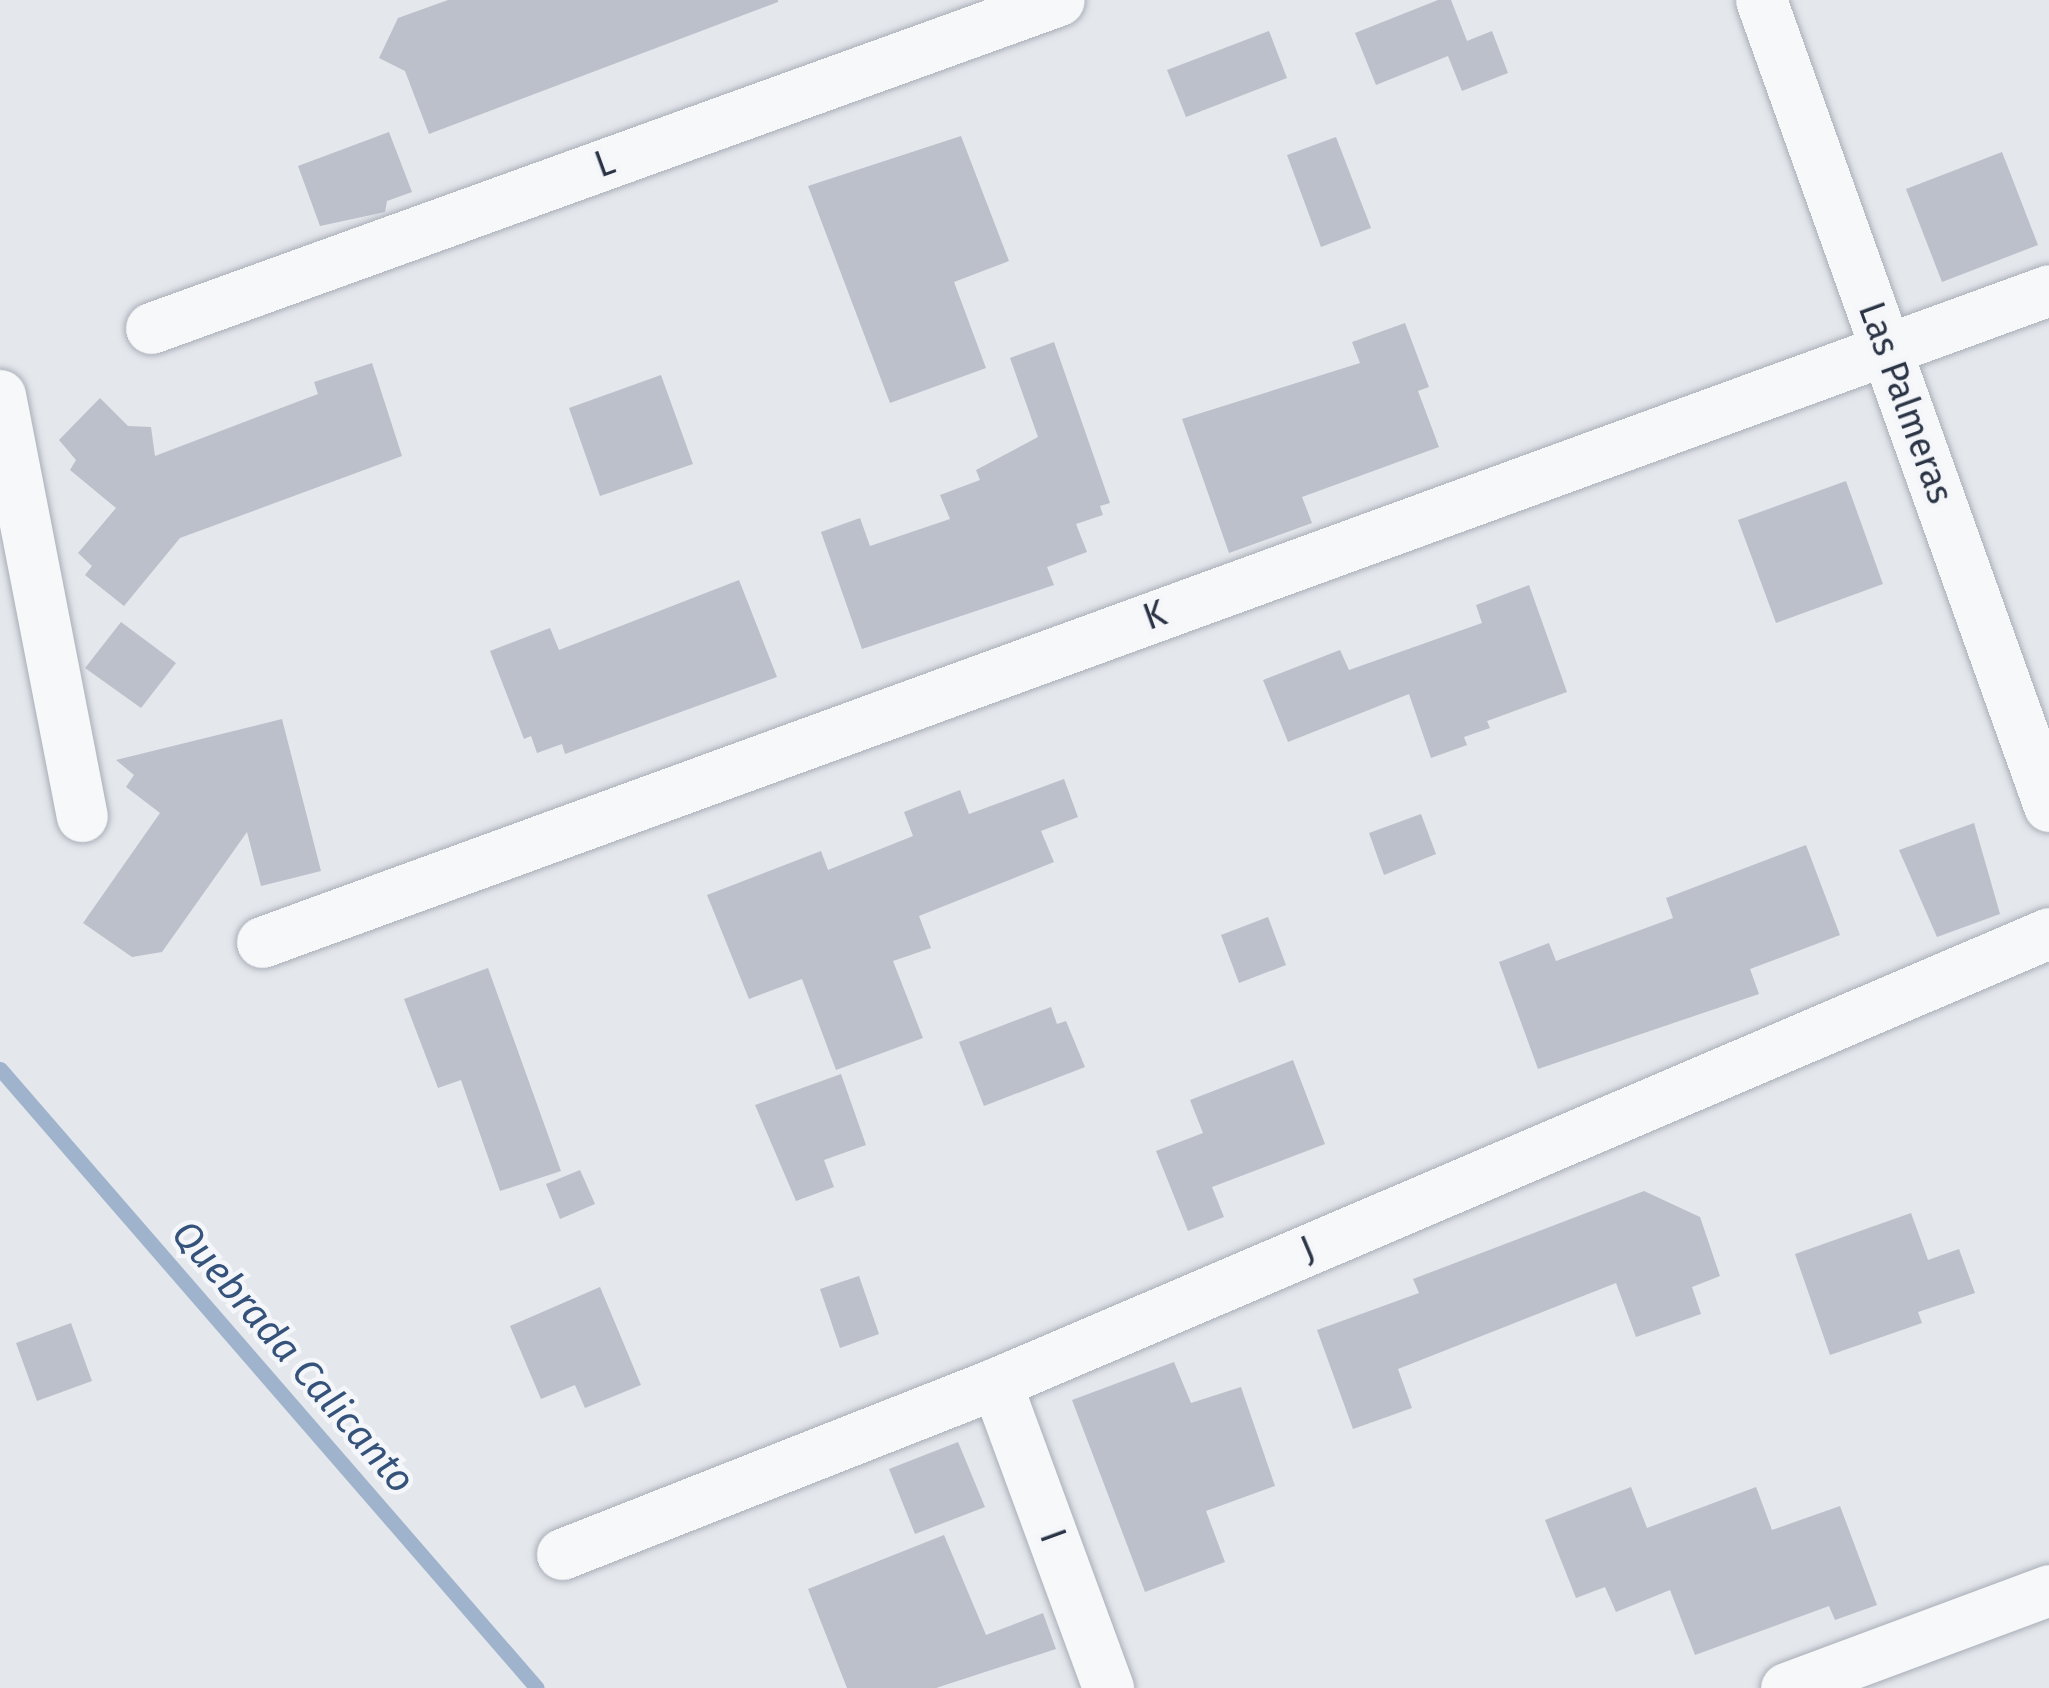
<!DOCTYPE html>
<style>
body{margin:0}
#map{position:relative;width:2049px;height:1688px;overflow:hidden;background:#e4e7ec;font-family:"Fira Sans",sans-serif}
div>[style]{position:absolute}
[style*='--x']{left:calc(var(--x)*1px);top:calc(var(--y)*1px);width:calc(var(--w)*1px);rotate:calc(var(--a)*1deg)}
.stream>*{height:15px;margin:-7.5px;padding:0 7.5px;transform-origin:7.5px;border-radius:7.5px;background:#9fb4cc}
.building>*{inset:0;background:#bbc0ca}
.roads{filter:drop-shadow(0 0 3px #a9aeb7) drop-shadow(0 0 3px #a9aeb7)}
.minor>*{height:51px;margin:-25.5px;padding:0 25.5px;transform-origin:25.5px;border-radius:25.5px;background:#f7f8fa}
span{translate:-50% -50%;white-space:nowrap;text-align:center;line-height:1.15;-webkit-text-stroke:9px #f4f6f9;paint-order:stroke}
.street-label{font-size:36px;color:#2b3445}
.water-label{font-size:39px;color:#34527a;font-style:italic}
</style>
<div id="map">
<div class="stream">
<div style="--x:0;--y:1069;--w:819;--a:49.06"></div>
</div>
<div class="building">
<div style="clip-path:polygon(448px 0,778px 0,778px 2px,429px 134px,405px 71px,379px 58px,398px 18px)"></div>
<div style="clip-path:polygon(1438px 0,1451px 0,1467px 41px,1492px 31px,1508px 73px,1462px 91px,1448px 56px,1376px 85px,1355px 33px)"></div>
<div style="clip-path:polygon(1269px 31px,1287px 78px,1186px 117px,1167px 70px)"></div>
<div style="clip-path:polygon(389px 132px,412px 192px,387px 201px,385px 212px,320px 226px,298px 166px)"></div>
<div style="clip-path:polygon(961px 136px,1009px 261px,954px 282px,986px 368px,890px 403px,808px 186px)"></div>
<div style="clip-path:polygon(1336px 137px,1371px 228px,1321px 247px,1287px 155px)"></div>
<div style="clip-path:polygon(2002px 152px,2038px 245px,1942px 282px,1906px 189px)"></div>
<div style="clip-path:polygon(1405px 323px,1429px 387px,1418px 391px,1439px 447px,1302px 497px,1312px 523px,1229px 553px,1182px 419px,1360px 363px,1352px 342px)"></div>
<div style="clip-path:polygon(1054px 342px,1110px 503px,1100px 506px,1103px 515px,1076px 524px,1087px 552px,1047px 567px,1054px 585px,862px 649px,821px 532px,860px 518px,870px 546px,950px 519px,940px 495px,980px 480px,976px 470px,1038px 437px,1010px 358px)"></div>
<div style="clip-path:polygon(372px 363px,402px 456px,180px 538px,124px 606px,85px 575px,92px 566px,78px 553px,116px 508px,70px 470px,76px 460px,59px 440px,100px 398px,128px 426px,151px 427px,155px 456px,318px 394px,314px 382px)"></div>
<div style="clip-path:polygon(661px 375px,693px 464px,600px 496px,569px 408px)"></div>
<div style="clip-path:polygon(1846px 481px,1883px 584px,1776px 623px,1738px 520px)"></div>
<div style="clip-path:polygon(739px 580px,777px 677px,565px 754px,562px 744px,537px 753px,531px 736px,524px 739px,490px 651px,550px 628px,559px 650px)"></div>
<div style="clip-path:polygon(1529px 585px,1567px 692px,1487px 721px,1490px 728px,1464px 737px,1467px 745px,1431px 758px,1409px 694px,1288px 742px,1263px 680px,1340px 650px,1349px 670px,1482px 623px,1476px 605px)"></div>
<div style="clip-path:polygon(121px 622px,176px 663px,141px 708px,85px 668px)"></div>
<div style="clip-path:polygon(282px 719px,321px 871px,261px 886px,247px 832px,162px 952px,132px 957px,83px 923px,160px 813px,126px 787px,134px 775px,116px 760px)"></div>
<div style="clip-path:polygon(1064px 779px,1078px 817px,1041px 831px,1054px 862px,919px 916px,931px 948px,893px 961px,923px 1038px,836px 1070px,802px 979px,749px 999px,707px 895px,821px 851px,828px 870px,913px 836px,904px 812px,960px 790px,969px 814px)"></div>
<div style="clip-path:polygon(1421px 814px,1436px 854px,1384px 875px,1369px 833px)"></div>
<div style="clip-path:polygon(1974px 823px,2000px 914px,1937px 937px,1899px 850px)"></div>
<div style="clip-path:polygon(1806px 845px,1840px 935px,1750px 969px,1759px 994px,1538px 1069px,1499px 962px,1549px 943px,1556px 961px,1673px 918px,1666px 898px)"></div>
<div style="clip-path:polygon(1268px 917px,1286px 965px,1239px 983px,1221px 935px)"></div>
<div style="clip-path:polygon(488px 968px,561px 1171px,500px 1191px,461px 1080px,438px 1088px,404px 999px)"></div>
<div style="clip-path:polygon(1051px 1007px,1057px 1024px,1066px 1021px,1085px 1067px,984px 1106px,959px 1042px)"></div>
<div style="clip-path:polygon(1293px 1060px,1325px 1144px,1212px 1187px,1224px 1217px,1188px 1231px,1156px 1151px,1203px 1133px,1190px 1100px)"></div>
<div style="clip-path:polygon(841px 1074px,866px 1145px,824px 1160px,834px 1187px,796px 1201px,755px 1105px)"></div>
<div style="clip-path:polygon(580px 1170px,595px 1204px,560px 1219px,546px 1184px)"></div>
<div style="clip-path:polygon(1644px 1191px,1700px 1217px,1720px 1276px,1692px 1287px,1701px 1314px,1636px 1337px,1616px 1283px,1398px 1369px,1412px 1408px,1353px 1429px,1317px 1330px,1419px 1293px,1413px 1279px)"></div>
<div style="clip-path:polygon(1911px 1213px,1928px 1260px,1959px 1249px,1975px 1293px,1918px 1312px,1922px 1323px,1830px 1355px,1795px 1254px)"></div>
<div style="clip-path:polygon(859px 1276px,879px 1334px,840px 1348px,820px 1289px)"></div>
<div style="clip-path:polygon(600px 1287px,641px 1385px,585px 1408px,575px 1385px,541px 1399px,510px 1326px)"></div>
<div style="clip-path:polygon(71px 1323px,92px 1381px,37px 1401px,16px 1343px)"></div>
<div style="clip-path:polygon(1174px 1362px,1191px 1403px,1241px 1387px,1275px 1486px,1206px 1511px,1225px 1562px,1145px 1592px,1072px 1400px)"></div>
<div style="clip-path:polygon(958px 1442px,985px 1507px,915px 1534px,889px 1469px)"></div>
<div style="clip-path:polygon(1631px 1487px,1647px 1528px,1756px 1487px,1772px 1530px,1840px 1506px,1877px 1605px,1835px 1620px,1829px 1606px,1695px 1655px,1670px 1590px,1616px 1612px,1605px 1587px,1576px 1598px,1545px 1520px)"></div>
<div style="clip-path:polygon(944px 1535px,986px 1635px,1043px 1613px,1056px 1649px,936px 1688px,847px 1688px,808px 1589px)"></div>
</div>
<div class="roads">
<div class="minor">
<div style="--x:1761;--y:0;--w:856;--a:70.34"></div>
<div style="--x:151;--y:328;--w:965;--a:-19.86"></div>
<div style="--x:0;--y:395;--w:429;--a:79"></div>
<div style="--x:262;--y:942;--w:1902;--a:-20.04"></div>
<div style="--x:996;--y:1383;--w:325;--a:69.8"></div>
<div style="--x:562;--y:1554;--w:466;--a:-21.5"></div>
<div style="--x:996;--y:1383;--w:1145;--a:-23.14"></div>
<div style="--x:1786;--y:1688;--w:281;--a:-20.4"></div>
</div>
</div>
<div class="street-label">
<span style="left:605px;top:164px;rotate:-20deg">L</span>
<span style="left:1905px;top:403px;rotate:70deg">Las Palmeras</span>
<span style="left:1155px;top:616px;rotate:-20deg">K</span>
<span style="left:1308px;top:1250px;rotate:-23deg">J</span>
<span style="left:1052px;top:1536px;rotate:70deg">I</span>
</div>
<div class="water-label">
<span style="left:293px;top:1357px;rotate:49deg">Quebrada Calicanto</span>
</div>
</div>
